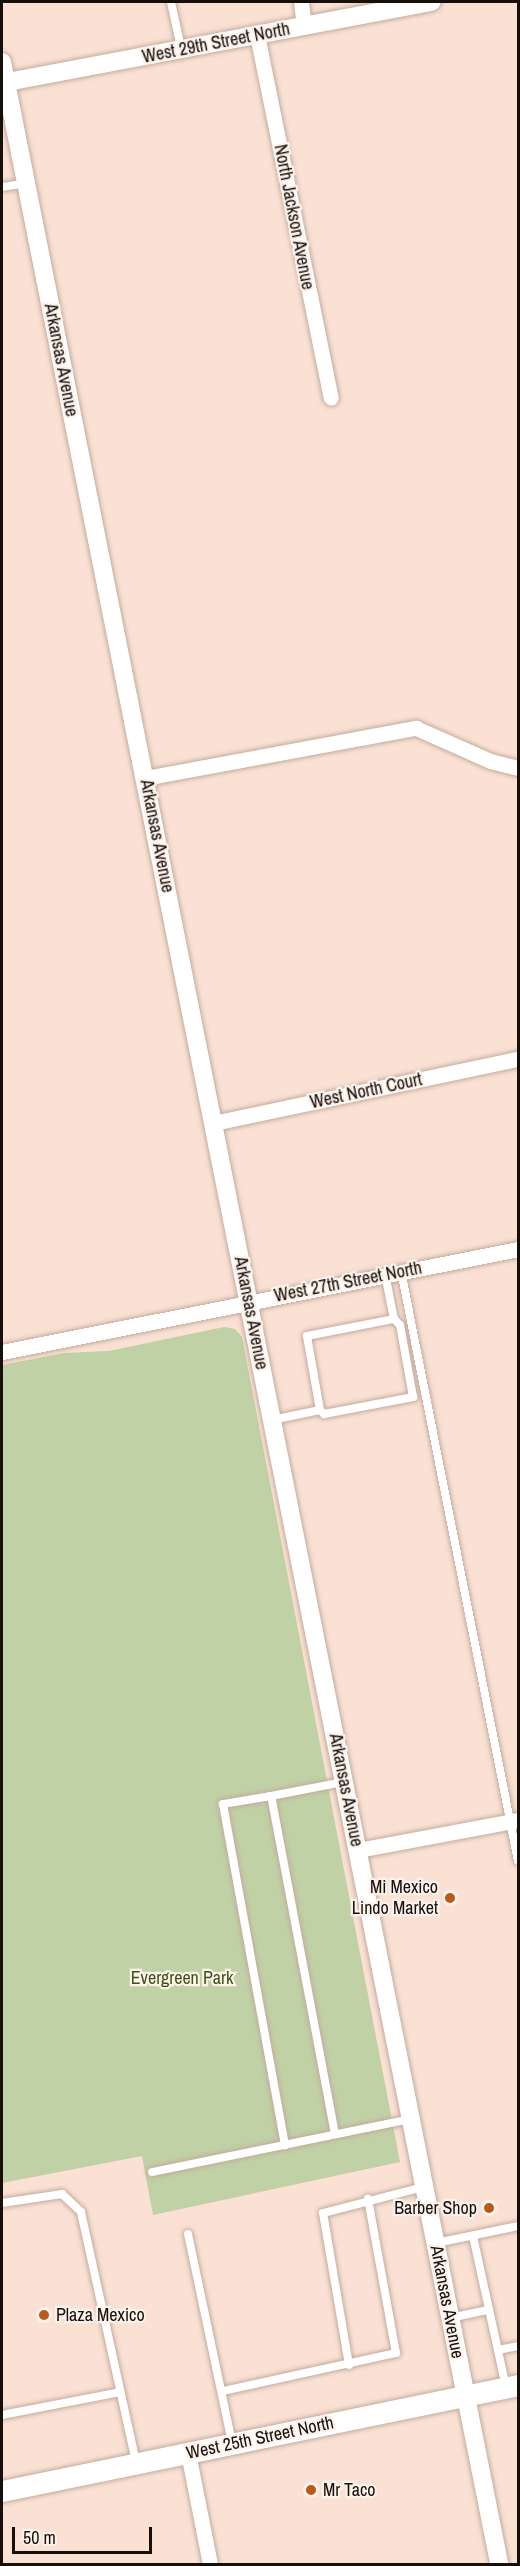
<!DOCTYPE html>
<style>
body{margin:0}
#map{position:relative;width:520px;height:2566px;overflow:hidden;background:#fae1d3;font-family:"Archivo Narrow",sans-serif}
div>[style]{position:absolute}
[style*='--x']{left:calc(var(--x)*1px);top:calc(var(--y)*1px);width:calc(var(--w)*1px);rotate:calc(var(--a)*1deg)}
.green>*{inset:0;background:#c0d1a5}
.roads{filter:drop-shadow(0 0 2px #c3ab9e) drop-shadow(0 0 2px #c3ab9e)}
.service>*{height:8px;margin:-4px;padding:0 4px;transform-origin:4px;border-radius:4px;background:#fff}
.minor>*{height:15px;margin:-7.5px;padding:0 7.5px;transform-origin:7.5px;border-radius:7.5px;background:#fff}
.tertiary>*{height:18px;margin:-9px;padding:0 9px;transform-origin:9px;border-radius:9px;background:#fff}
.secondary>*{height:21px;margin:-10.5px;padding:0 10.5px;transform-origin:10.5px;border-radius:10.5px;background:#fff}
.dots>*{width:16px;height:16px;translate:-50% -50%;box-sizing:border-box;border:3px solid #fcf2ec;border-radius:50%}
span{translate:-50% -50%;white-space:nowrap;text-align:center;line-height:1.15;-webkit-text-stroke:4.5px #fcf2ec;paint-order:stroke}
.street-label{font-size:18px;color:#170f0a}
.poi-label{font-size:18px;color:#170f0a}
.right{translate:-100% -50%;text-align:right}
.left{translate:0 -50%;text-align:left}
.park-label{font-size:18px;color:#3f5214}
.frame{position:absolute;inset:0;border:3px solid #170f0a;pointer-events:none}
.scale{position:absolute;left:12px;top:2527px;width:140px;height:27px;box-sizing:border-box;border:3px solid #170f0a;border-top:0;padding-left:8px;font-size:18px;line-height:21px;white-space:nowrap;color:#170f0a;-webkit-text-stroke:4px #fcf2ec;paint-order:stroke}
</style>
<div id="map">
<div class="green">
<div style="clip-path:polygon(224px 1327px,235px 1329px,242px 1337px,400px 2162px,153px 2215px,142px 2156px,2px 2183px,2px 1365px,64px 1353px,109px 1351px)"></div>
</div>
<div class="roads">
<div class="service">
<div style="--x:171;--y:2;--w:47;--a:77.7"></div>
<div style="--x:2;--y:187;--w:24;--a:-9"></div>
<div style="--x:401;--y:1271;--w:601;--a:78.78"></div>
<div style="--x:320;--y:1410;--w:6;--a:45"></div>
<div style="--x:324;--y:1414;--w:91;--a:-10.8"></div>
<div style="--x:413;--y:1397;--w:73;--a:-100.2"></div>
<div style="--x:400;--y:1325;--w:8;--a:-135"></div>
<div style="--x:272;--y:1420;--w:49;--a:-11.8"></div>
<div style="--x:320;--y:1410;--w:75;--a:-100"></div>
<div style="--x:307;--y:1336;--w:89;--a:-11.1"></div>
<div style="--x:394;--y:1319;--w:46;--a:-101.3"></div>
<div style="--x:271;--y:1796;--w:49;--a:170.5"></div>
<div style="--x:223;--y:1804;--w:347;--a:79.7"></div>
<div style="--x:335;--y:2134;--w:344;--a:-100.7"></div>
<div style="--x:271;--y:1796;--w:73;--a:-11"></div>
<div style="--x:152;--y:2172;--w:263;--a:-11.6"></div>
<div style="--x:2;--y:2203;--w:61;--a:-8.5"></div>
<div style="--x:62;--y:2194;--w:26;--a:43"></div>
<div style="--x:81;--y:2212;--w:256;--a:77.6"></div>
<div style="--x:188;--y:2234;--w:213;--a:78.1"></div>
<div style="--x:473;--y:2236;--w:155;--a:77.7"></div>
<div style="--x:436;--y:2243;--w:84;--a:-11.7"></div>
<div style="--x:450;--y:2318;--w:40;--a:-12"></div>
<div style="--x:498;--y:2350;--w:20;--a:-11"></div>
<div style="--x:349;--y:2365;--w:154;--a:-99.7"></div>
<div style="--x:323;--y:2213;--w:103;--a:-14.6"></div>
<div style="--x:223;--y:2391;--w:177;--a:-12.4"></div>
<div style="--x:396;--y:2353;--w:157;--a:-100.3"></div>
<div style="--x:2;--y:2415;--w:120;--a:-11"></div>
</div>
<div class="minor">
<div style="--x:301;--y:2;--w:24;--a:83"></div>
<div style="--x:257;--y:35;--w:370;--a:78.5"></div>
<div style="--x:145;--y:778;--w:276;--a:-10.5"></div>
<div style="--x:416;--y:728;--w:81;--a:24"></div>
<div style="--x:490;--y:761;--w:29;--a:14"></div>
<div style="--x:213;--y:1123;--w:312;--a:-11.9"></div>
<div style="--x:2;--y:1352;--w:526;--a:-11.29"></div>
<div style="--x:358;--y:1850;--w:163;--a:-10.6"></div>
<div style="--x:188;--y:2453;--w:113;--a:78.8"></div>
</div>
<div class="tertiary">
<div style="--x:2;--y:62;--w:2551;--a:78.76"></div>
<div style="--x:2;--y:83;--w:437;--a:-10.7"></div>
</div>
<div class="secondary">
<div style="--x:2;--y:2491;--w:527;--a:-11.61"></div>
</div>
</div>
<div class="dots">
<div style="left:450px;top:1898px;background:#bb591d"></div>
<div style="left:489px;top:2208px;background:#bb591d"></div>
<div style="left:44px;top:2315px;background:#bb591d"></div>
<div style="left:311px;top:2490px;background:#bb591d"></div>
</div>
<div class="street-label">
<span style="left:216px;top:43px;rotate:-11deg">West 29th Street North</span>
<span style="left:294px;top:217px;rotate:79deg">North Jackson Avenue</span>
<span style="left:61px;top:360px;rotate:79deg">Arkansas Avenue</span>
<span style="left:157px;top:836px;rotate:79deg">Arkansas Avenue</span>
<span style="left:366px;top:1091px;rotate:-12deg">West North Court</span>
<span style="left:348px;top:1282px;rotate:-11deg">West 27th Street North</span>
<span style="left:251px;top:1313px;rotate:79deg">Arkansas Avenue</span>
<span style="left:346px;top:1790px;rotate:79deg">Arkansas Avenue</span>
<span style="left:447px;top:2302px;rotate:79deg">Arkansas Avenue</span>
<span style="left:260px;top:2438px;rotate:-12deg">West 25th Street North</span>
</div>
<div class="poi-label">
<span class="right" style="left:438px;top:1898px">Mi Mexico<br>Lindo Market</span>
<span class="right" style="left:477px;top:2208px">Barber Shop</span>
<span class="left" style="left:56px;top:2315px">Plaza Mexico</span>
<span class="left" style="left:323px;top:2490px">Mr Taco</span>
</div>
<div class="park-label">
<span style="left:182px;top:1978px">Evergreen Park</span>
</div>
<div class="frame"></div>
<div class="scale">50 m</div>
</div>
